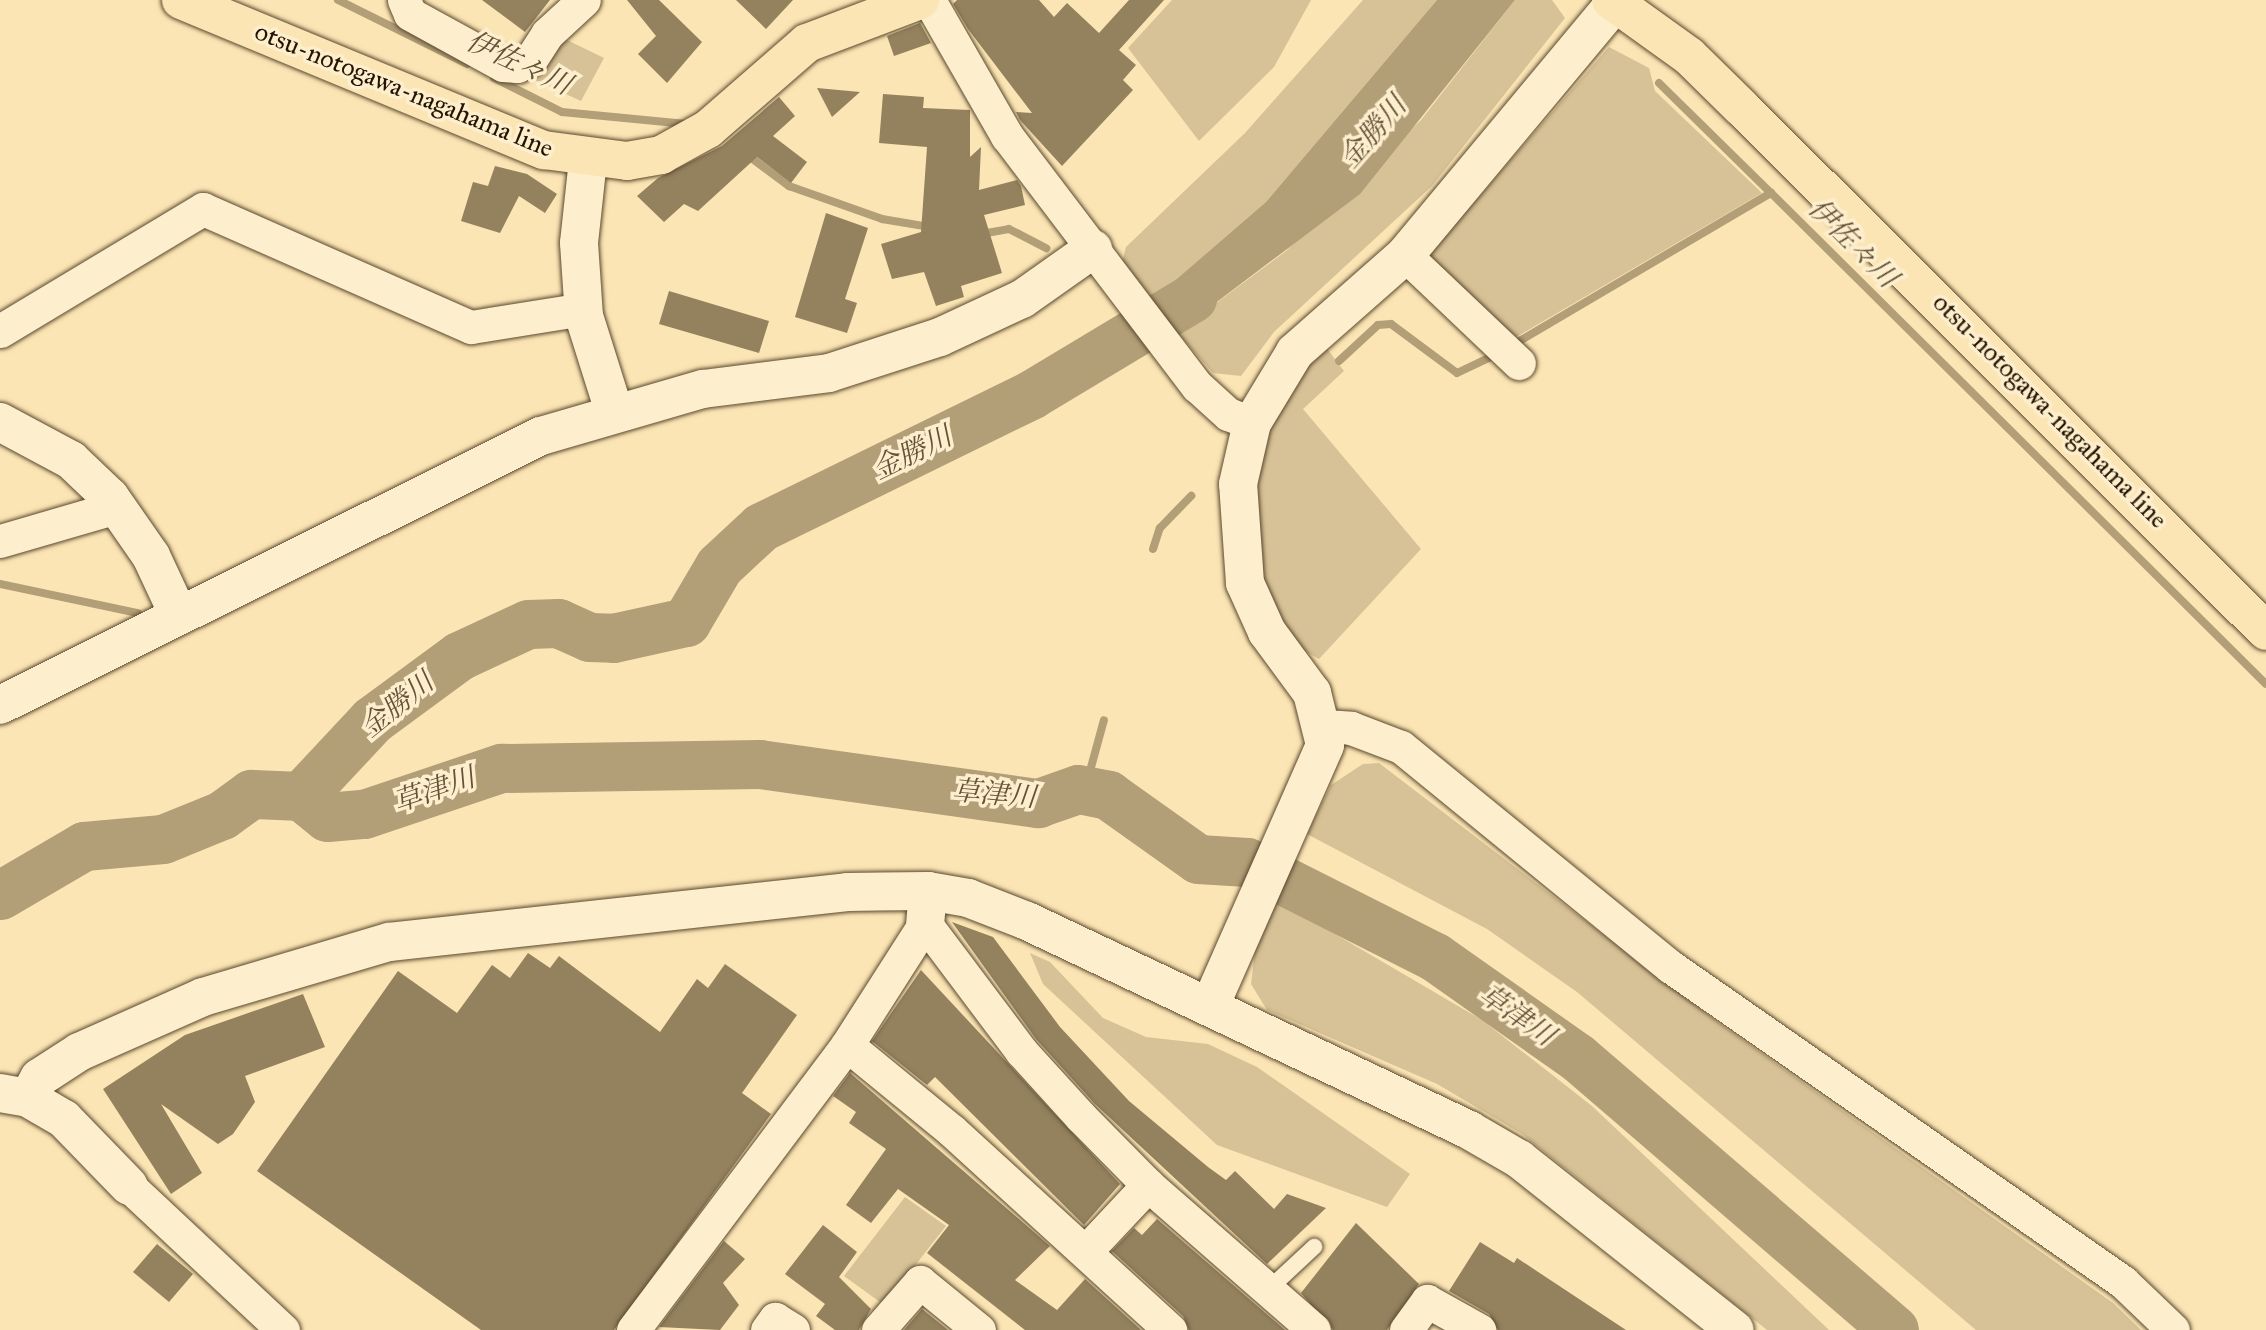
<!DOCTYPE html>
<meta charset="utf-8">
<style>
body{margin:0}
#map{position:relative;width:2266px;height:1330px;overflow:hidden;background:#fce5b4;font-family:"IM FELL Great Primer","Noto Serif JP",serif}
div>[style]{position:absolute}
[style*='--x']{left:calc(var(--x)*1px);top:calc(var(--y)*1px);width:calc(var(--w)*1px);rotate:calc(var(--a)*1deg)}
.green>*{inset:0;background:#d7c196}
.water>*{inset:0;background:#b29e77}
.stream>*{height:8px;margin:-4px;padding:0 4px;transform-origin:4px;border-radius:4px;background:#b29e77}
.river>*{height:49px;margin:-24.5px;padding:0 24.5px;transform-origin:24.5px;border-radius:24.5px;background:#b29e77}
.building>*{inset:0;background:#94815e}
.roads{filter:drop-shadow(0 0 2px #59482e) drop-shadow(0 0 2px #59482e)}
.lane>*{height:16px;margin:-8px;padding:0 8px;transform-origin:8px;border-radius:8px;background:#fdeece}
.street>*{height:33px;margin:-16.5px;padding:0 16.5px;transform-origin:16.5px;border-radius:16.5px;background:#fdeece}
.secondary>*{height:38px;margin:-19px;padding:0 19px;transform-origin:19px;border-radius:19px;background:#fdeece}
.primary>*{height:38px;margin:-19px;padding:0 19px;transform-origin:19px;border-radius:19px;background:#fce5b4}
span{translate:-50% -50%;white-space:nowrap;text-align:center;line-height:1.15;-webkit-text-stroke:7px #fdeece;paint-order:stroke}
.street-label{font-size:26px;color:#231401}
.water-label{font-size:28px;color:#635236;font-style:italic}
</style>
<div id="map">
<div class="green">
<div style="clip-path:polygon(1172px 0,1311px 0,1274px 67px,1199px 141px,1128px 48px)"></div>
<div style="clip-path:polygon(1363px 0,1437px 0,1266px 202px,1150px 302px,1121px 266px,1126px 247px,1245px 133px)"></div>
<div style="clip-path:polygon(1515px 0,1552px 0,1565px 18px,1432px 186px,1274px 332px,1241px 376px,1213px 373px,1177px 332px,1286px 251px,1421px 120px)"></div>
<div style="clip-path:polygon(561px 37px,604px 58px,581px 101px,533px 79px)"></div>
<div style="clip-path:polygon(1609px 47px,1649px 68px,1655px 91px,1762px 193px,1511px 340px,1434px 268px,1430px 253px)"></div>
<div style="clip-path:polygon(1325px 346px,1344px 371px,1303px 409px,1421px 549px,1319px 659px,1298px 647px,1268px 595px,1255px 552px,1258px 465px,1282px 396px)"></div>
<div style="clip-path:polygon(1379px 763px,1716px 1021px,2113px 1303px,2141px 1330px,1976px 1330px,1577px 992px,1487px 929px,1307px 834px,1331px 785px,1363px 764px)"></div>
<div style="clip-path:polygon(1277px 900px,1482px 1020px,1592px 1106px,1829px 1330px,1767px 1330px,1522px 1134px,1437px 1084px,1267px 1010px,1251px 984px,1255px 951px)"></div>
<div style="clip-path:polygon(1030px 953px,1050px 962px,1103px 1018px,1146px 1037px,1208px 1044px,1257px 1067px,1410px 1174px,1387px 1207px,1217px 1145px,1043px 984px)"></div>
<div style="clip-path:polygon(905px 1197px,946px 1226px,884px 1305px,844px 1276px)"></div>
</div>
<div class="water">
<div style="clip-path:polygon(1437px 0,1515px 0,1360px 194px,1177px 332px,1150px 302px,1266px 202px)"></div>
</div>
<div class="stream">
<div style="--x:338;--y:0;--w:144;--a:26.4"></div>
<div style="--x:494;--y:78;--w:76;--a:26.6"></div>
<div style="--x:562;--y:112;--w:125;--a:5.5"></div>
<div style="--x:1659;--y:83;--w:157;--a:44.5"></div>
<div style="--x:746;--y:154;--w:54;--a:36.7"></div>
<div style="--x:789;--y:186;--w:99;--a:19.5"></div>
<div style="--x:882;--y:219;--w:49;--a:9.5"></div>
<div style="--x:981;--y:234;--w:28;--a:-10"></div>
<div style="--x:1009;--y:229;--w:42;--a:27.2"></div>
<div style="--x:1511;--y:346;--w:302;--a:-30.5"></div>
<div style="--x:1771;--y:193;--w:697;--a:44.77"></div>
<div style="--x:1339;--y:361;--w:53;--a:-42.7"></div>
<div style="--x:1378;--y:325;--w:13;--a:-4"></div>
<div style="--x:1391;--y:324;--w:82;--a:36.6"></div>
<div style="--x:1457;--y:373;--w:44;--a:-25.4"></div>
<div style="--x:1153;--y:549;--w:22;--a:-72"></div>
<div style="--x:1160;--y:528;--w:45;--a:-45.9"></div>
<div style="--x:0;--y:584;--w:141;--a:11.9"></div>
<div style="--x:1078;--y:789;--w:11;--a:-38"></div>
<div style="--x:1087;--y:782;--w:64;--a:-74.7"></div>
</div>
<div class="river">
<div style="--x:301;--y:796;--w:104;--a:-46.9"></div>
<div style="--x:372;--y:720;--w:108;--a:-36.3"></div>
<div style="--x:459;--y:656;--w:76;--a:-24.9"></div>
<div style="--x:528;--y:624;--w:30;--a:-2"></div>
<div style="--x:558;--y:623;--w:34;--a:24"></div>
<div style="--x:589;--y:637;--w:24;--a:2"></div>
<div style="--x:613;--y:638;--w:75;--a:-12.4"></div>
<div style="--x:686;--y:622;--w:65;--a:-59.5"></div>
<div style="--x:719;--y:566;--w:57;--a:-42.9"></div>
<div style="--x:761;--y:527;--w:302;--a:-26.1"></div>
<div style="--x:1032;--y:394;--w:187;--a:-31"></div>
<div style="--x:0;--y:895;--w:97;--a:-30.3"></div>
<div style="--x:84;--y:846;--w:79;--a:-5.1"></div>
<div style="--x:163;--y:839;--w:64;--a:-22.1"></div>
<div style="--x:222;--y:815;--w:36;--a:-36"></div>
<div style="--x:251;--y:794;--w:50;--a:2.3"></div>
<div style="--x:301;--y:796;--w:33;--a:39"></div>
<div style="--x:327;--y:817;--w:37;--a:-5"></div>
<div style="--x:364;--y:814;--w:145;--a:-18.6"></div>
<div style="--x:501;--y:768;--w:258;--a:-0.9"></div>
<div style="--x:759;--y:764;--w:282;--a:8"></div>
<div style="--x:1038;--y:803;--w:42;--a:-19.3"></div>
<div style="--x:1078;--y:789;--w:31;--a:11"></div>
<div style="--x:1108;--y:795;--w:110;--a:35.4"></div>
<div style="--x:1198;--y:859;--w:49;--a:3.5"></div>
<div style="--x:1247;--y:862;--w:211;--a:26.8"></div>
<div style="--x:1435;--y:957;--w:174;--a:35.2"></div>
<div style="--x:1577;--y:1057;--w:418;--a:40.7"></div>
</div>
<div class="building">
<div style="clip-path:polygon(482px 0,550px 0,525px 32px)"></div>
<div style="clip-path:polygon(627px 0,659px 0,702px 42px,667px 83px,638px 54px,656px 36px)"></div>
<div style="clip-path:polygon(736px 0,793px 0,766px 29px)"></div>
<div style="clip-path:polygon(957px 0,1039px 0,1054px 17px,1067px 3px,1099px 33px,1129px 0,1164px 0,1119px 50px,1136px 65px,1123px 80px,1133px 90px,1062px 166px,1020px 120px,1016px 112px,1032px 113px,968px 29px,953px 4px)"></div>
<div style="clip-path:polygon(920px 23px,931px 43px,894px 56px,887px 36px)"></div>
<div style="clip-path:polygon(817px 88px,860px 92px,832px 117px)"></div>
<div style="clip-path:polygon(883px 94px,924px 97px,923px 108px,970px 110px,970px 157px,981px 147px,979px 190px,1017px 180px,1021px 186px,1025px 205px,984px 215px,1002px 273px,961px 286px,964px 297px,936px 306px,924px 272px,892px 279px,881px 244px,921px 232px,927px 147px,879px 143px)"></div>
<div style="clip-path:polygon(779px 97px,795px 116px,773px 136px,807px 162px,791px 183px,757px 157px,698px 211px,684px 204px,664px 222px,637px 196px,658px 178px,722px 146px)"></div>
<div style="clip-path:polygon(495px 166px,527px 174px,557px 194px,545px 213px,519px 196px,500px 233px,461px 221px,473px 182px,488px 186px)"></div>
<div style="clip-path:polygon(826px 213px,868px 228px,845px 299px,857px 303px,847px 333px,795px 317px)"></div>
<div style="clip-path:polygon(669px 291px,769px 321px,759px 353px,659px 324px)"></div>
<div style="clip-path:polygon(952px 922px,993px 937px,1060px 1027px,1129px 1101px,1208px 1167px,1226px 1180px,1235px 1171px,1274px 1209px,1287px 1194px,1326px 1208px,1267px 1264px,1095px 1104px,1036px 1039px)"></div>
<div style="clip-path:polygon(528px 953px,550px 968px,559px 956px,660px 1032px,697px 979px,708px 988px,725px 964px,797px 1015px,742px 1093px,771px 1114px,614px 1330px,481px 1330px,257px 1171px,398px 971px,457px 1013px,492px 965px,510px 978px)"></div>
<div style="clip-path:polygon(921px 970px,1120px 1184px,1084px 1225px,935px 1077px,927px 1085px,872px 1041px)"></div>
<div style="clip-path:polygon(303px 994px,325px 1047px,245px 1076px,255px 1102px,233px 1134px,218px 1144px,161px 1104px,202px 1173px,171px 1194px,103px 1089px,185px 1035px)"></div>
<div style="clip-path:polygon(850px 1073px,1050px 1246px,1015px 1280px,1057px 1310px,1085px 1279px,1141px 1330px,1025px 1330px,927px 1253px,949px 1225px,898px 1189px,871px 1223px,846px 1205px,886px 1149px,849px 1123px,856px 1112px,833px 1096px)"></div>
<div style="clip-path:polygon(1157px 1219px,1285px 1330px,1189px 1330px,1183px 1316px,1112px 1251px,1134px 1228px,1142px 1235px)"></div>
<div style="clip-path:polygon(1356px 1223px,1419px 1284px,1387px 1330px,1333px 1330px,1301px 1293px)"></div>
<div style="clip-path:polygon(823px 1225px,857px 1252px,839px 1277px,871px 1309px,859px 1330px,835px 1330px,816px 1316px,825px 1304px,785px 1274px)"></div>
<div style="clip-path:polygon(724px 1241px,745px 1259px,723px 1283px,739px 1305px,720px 1330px,659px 1327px)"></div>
<div style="clip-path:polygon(1480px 1242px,1514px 1263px,1517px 1258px,1626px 1330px,1498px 1330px,1489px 1314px,1449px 1291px)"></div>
<div style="clip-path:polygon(157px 1244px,193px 1274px,169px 1302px,133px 1272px)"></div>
<div style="clip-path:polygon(922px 1309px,948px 1330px,904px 1330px)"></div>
</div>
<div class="roads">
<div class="lane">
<div style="--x:1269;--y:1289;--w:62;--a:-43"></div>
</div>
<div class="street">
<div style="--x:404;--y:0;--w:15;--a:67"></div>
<div style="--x:410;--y:14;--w:106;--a:28.7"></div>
<div style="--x:503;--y:65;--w:14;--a:4"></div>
<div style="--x:517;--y:66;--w:16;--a:-27"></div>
<div style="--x:531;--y:59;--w:30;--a:-57"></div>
<div style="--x:547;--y:34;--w:50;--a:-42.6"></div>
<div style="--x:929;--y:0;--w:157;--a:60.2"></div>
<div style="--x:1007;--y:136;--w:314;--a:52.8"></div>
<div style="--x:1197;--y:386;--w:42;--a:42.1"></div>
<div style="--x:1228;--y:414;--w:26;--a:21"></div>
<div style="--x:1405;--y:255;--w:157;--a:43.5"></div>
<div style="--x:0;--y:331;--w:237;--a:-31"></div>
<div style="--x:203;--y:209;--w:293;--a:23.8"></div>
<div style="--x:471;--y:327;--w:114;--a:-9.1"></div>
<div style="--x:0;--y:541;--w:122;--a:-16.2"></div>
<div style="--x:1325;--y:726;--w:26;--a:4"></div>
<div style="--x:1351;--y:728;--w:53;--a:20.8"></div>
<div style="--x:1401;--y:747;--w:348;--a:39.2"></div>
<div style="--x:1671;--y:967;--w:551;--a:34.87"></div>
<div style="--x:2123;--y:1282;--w:69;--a:43.8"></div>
<div style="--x:925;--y:923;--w:160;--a:53.1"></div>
<div style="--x:1021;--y:1051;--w:89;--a:47.7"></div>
<div style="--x:1081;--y:1117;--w:95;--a:45.4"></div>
<div style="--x:1148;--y:1185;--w:220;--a:41.1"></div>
<div style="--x:847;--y:1045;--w:134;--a:39.3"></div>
<div style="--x:951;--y:1130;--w:297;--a:42.4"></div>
<div style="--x:129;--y:1186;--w:211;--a:43.1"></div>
<div style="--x:1086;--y:1251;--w:91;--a:-46.8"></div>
<div style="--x:633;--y:1330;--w:356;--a:-53.1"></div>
<div style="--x:847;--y:1045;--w:145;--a:-57.4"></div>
<div style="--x:767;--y:1330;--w:14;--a:-54"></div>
<div style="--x:775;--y:1319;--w:21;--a:31"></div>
<div style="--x:878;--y:1330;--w:64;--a:-48.8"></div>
<div style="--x:920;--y:1282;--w:76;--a:39.1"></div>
<div style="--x:1406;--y:1330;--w:36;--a:-54"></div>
<div style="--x:1427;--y:1301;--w:60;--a:29.1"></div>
</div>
<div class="secondary">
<div style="--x:588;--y:160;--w:83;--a:96.2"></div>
<div style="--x:579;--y:243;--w:73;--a:86.1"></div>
<div style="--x:584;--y:316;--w:100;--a:72.5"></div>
<div style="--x:0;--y:422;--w:81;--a:28.2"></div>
<div style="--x:71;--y:460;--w:54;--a:43.5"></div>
<div style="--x:110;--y:497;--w:72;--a:55.2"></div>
<div style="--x:151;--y:556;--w:66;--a:65"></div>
<div style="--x:0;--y:705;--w:604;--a:-26.44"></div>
<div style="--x:541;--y:436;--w:169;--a:-16.2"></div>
<div style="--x:703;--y:389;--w:127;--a:-7.2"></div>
<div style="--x:829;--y:373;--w:117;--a:-18"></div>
<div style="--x:940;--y:337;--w:90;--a:-24.9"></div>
<div style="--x:1022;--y:299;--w:87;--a:-35.2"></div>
<div style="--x:928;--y:891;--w:41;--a:9.9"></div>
<div style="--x:968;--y:898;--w:63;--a:21.3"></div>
<div style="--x:1027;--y:921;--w:489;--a:25.3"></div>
<div style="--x:1469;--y:1130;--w:58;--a:30.1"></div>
<div style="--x:1519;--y:1159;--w:275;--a:38.4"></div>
<div style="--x:1210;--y:1006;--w:285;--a:-66.2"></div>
<div style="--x:1325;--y:745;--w:54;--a:-104"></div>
<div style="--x:1312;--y:693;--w:76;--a:-126.4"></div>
<div style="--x:1267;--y:632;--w:54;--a:-114.2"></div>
<div style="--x:1245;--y:583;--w:99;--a:-94"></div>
<div style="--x:1238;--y:484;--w:63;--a:-77.1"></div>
<div style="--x:1252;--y:423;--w:83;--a:-58.8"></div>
<div style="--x:1295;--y:352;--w:147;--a:-41.4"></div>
<div style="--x:1405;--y:255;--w:328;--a:-50.2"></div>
<div style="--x:0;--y:1093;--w:28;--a:10"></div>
<div style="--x:28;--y:1098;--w:23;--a:-61"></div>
<div style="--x:39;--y:1078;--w:48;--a:-33"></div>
<div style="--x:79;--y:1052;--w:136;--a:-23.9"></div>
<div style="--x:203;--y:997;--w:194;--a:-16.5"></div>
<div style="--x:389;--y:942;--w:461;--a:-6.2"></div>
<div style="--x:847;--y:892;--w:81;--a:-0.7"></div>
<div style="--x:928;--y:891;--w:32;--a:95"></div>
<div style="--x:28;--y:1098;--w:42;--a:30.3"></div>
<div style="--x:64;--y:1119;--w:93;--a:45.9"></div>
</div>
<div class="primary">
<div style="--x:181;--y:0;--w:393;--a:22.5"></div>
<div style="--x:544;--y:150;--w:84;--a:7.5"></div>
<div style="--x:627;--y:161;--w:35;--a:-10"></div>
<div style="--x:661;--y:155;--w:54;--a:-29"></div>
<div style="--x:708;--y:129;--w:131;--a:-41"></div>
<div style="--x:807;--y:43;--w:121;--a:-20.8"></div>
<div style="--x:1611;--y:0;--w:96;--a:35.7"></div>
<div style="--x:1689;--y:56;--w:74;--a:44.5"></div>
<div style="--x:1742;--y:108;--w:740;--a:44.95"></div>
</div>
</div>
<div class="street-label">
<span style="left:404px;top:90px;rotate:22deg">otsu-notogawa-nagahama line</span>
<span style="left:2050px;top:411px;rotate:45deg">otsu-notogawa-nagahama line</span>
</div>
<div class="water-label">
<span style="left:519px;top:63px;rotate:25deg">伊佐々川</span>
<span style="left:1373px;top:132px;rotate:-49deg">金勝川</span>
<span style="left:1853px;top:243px;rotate:45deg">伊佐々川</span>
<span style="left:912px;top:453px;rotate:-26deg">金勝川</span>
<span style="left:397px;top:705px;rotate:-39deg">金勝川</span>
<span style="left:434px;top:790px;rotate:-19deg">草津川</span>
<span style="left:994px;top:794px;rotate:5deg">草津川</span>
<span style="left:1517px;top:1015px;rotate:35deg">草津川</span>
</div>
</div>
